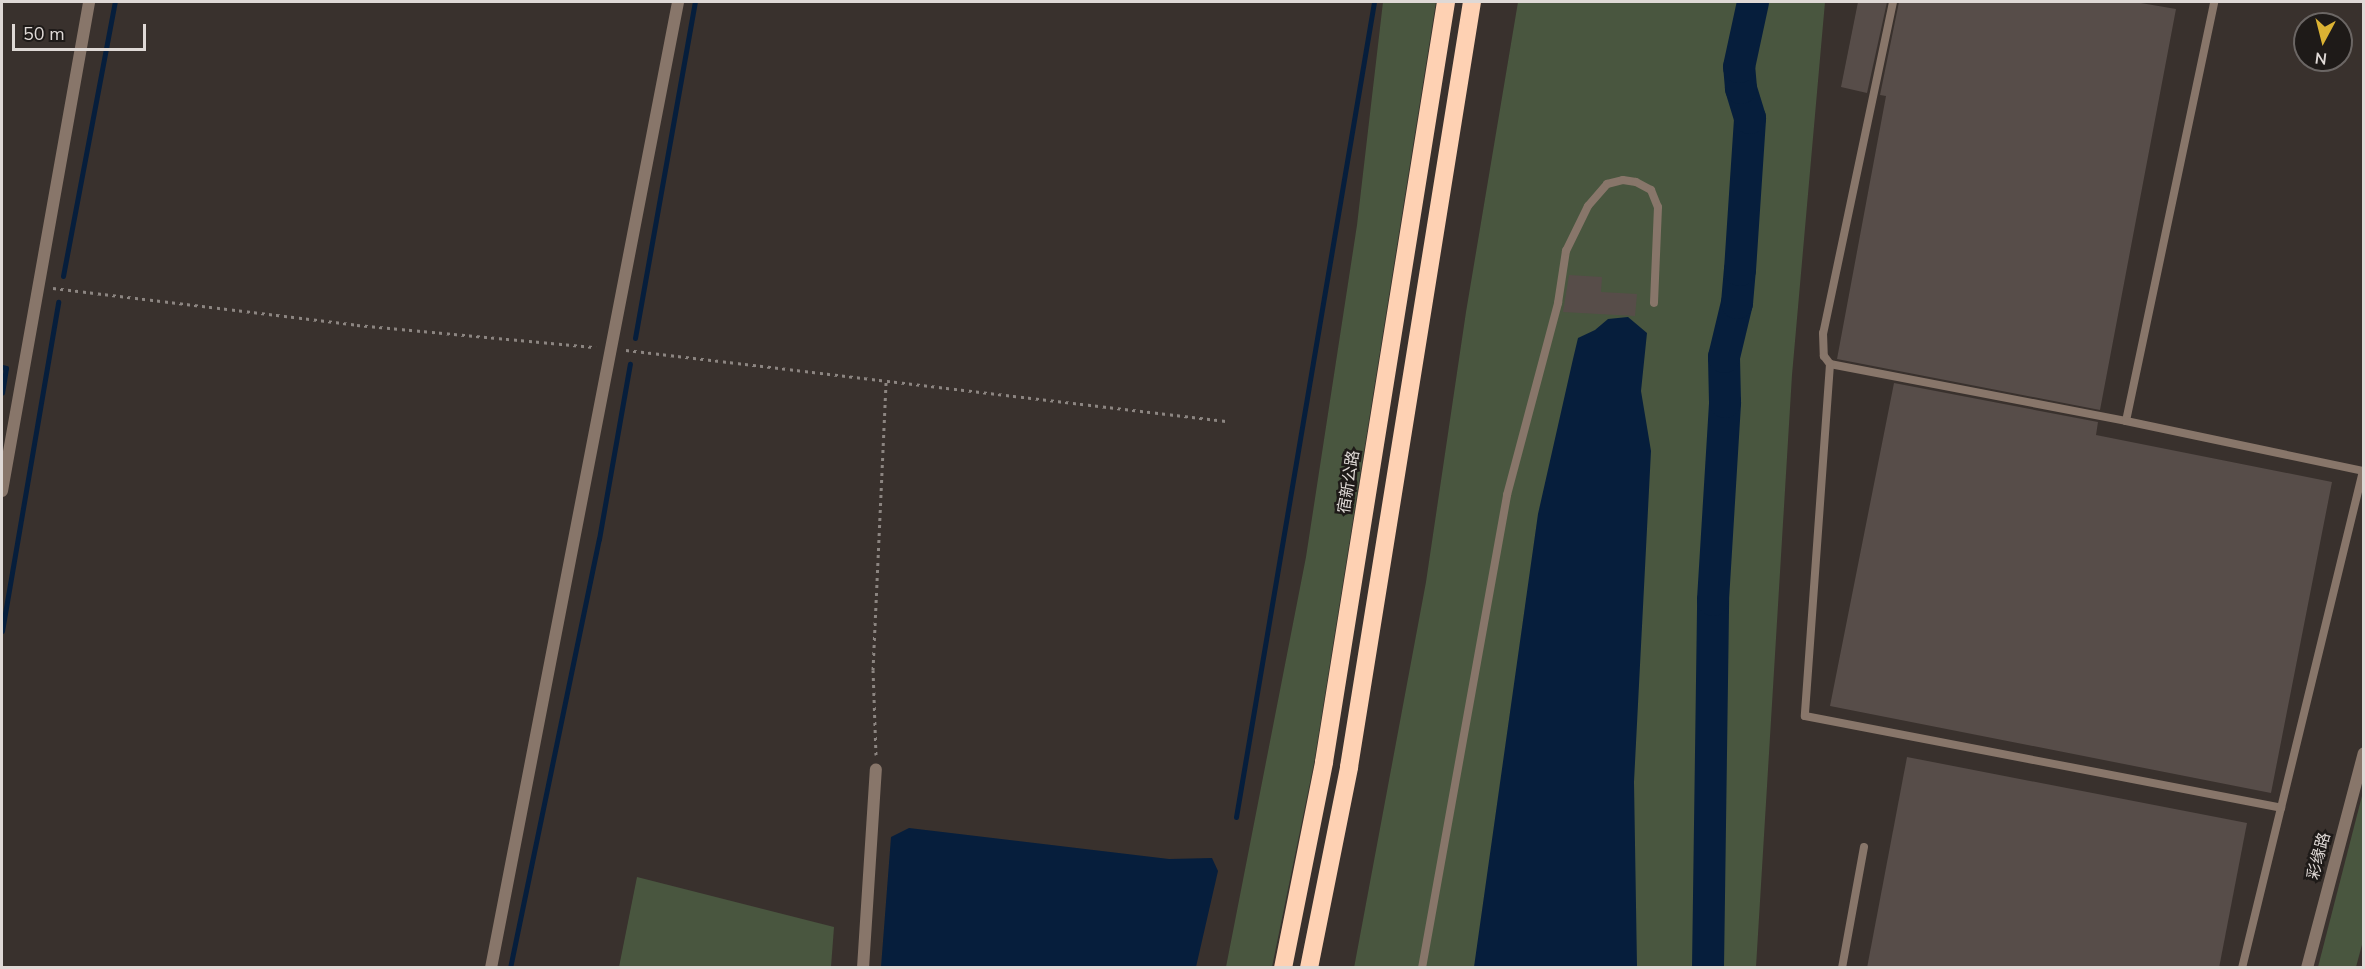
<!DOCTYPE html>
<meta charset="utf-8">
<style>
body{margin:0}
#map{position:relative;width:2365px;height:969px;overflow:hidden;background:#39312d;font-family:"Nunito Sans","Noto Sans SC",sans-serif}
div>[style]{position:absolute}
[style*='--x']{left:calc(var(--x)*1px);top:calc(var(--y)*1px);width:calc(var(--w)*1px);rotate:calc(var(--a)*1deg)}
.green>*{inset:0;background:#49563f}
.water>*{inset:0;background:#061e3c}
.stream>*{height:5px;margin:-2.5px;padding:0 2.5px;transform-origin:2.5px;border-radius:2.5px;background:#061e3c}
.river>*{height:32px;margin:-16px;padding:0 16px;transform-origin:16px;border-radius:16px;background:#061e3c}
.building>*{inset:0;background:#574d49}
.path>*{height:3px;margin-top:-1.5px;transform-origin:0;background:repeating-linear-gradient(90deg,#8c8581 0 3px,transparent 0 7.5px)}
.lane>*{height:8px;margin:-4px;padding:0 4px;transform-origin:4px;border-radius:4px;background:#88766a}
.street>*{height:12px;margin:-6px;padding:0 6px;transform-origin:6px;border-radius:6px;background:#88766a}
.highway>*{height:18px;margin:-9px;padding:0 9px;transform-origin:9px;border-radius:9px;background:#fed1b3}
span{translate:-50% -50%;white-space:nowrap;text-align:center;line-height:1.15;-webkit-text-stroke:5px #1e1a18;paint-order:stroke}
.street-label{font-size:16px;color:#dfd9d6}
.frame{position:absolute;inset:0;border:3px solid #dfd9d6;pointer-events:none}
.north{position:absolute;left:2293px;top:12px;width:60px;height:60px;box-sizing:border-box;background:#1e1a18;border:2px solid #6b6664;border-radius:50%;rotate:187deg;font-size:16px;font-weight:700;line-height:24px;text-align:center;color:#dfd9d6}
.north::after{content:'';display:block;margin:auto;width:21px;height:27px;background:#dbb233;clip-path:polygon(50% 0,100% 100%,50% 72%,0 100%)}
.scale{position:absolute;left:12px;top:24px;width:134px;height:27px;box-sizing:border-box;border:3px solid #dfd9d6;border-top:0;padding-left:8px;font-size:18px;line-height:21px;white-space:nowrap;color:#dfd9d6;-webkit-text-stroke:4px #1e1a18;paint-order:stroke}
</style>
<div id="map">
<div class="green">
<div style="clip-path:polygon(1383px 2px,1436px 2px,1314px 763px,1272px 967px,1226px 967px,1306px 557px,1357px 225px)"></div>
<div style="clip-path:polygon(1518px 2px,1825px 2px,1792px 375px,1756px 967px,1354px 968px,1426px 582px,1466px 312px)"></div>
<div style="clip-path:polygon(2363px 792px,2363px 941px,2356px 967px,2318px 967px)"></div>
<div style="clip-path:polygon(637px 877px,834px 927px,831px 967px,619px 967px)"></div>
</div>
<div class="water">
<div style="clip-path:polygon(1628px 317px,1647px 333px,1641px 391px,1651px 451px,1634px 782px,1637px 967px,1474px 967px,1538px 514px,1573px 359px,1578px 338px,1595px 330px,1608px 319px)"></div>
<div style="clip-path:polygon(909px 828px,1169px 859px,1212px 858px,1218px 871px,1196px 967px,881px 967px,891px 837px)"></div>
</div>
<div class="stream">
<div style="--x:63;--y:276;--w:279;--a:-79.3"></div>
<div style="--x:635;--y:338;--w:341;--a:-79.9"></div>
<div style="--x:2;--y:367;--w:4;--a:14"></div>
<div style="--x:6;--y:368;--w:25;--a:99"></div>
<div style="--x:2;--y:631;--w:334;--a:-80.3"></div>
<div style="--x:1236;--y:817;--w:827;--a:-80.39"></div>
<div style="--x:510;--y:968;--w:438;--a:-78.3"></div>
<div style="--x:599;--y:539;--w:178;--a:-80"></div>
</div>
<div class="river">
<div style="--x:1708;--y:968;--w:368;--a:-89.2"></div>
<div style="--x:1713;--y:600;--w:198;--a:-86.5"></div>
<div style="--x:1725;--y:402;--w:45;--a:-91.3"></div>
<div style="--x:1724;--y:357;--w:56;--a:-76.5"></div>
<div style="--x:1737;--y:303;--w:33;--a:-85"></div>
<div style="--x:1740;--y:270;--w:152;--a:-86.2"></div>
<div style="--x:1750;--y:118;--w:31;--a:-107"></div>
<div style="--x:1741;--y:88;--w:21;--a:-95"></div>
<div style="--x:1739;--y:67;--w:66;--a:-77.8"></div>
</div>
<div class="building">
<div style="clip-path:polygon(1858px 2px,1887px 2px,1867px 93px,1841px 87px)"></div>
<div style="clip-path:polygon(1899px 2px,2135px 2px,2176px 9px,2100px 410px,1837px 359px,1886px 96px,1880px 95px)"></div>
<div style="clip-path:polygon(1569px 275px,1602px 277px,1601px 292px,1637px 294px,1635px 316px,1563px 312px)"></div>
<div style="clip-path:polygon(1894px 383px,2098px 422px,2096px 435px,2332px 482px,2271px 793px,1830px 706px)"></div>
<div style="clip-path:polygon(1907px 757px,2247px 823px,2219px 968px,1867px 968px)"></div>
</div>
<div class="path">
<div style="--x:53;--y:288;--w:306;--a:6.9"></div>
<div style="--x:357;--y:325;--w:240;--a:5.3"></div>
<div style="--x:626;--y:350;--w:604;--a:6.75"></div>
<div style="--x:876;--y:755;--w:85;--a:-92"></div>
<div style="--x:873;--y:670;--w:289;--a:-87.4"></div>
</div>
<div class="lane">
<div style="--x:1893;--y:2;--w:338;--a:101.9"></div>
<div style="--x:1823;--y:333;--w:23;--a:88"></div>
<div style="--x:1824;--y:356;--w:10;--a:53"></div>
<div style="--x:1830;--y:364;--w:301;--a:10.9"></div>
<div style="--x:2126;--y:421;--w:428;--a:-78.1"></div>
<div style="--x:1830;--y:364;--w:353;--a:94.1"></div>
<div style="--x:1805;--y:716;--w:485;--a:10.9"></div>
<div style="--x:2126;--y:421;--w:242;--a:11.9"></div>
<div style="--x:2363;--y:471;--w:512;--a:103.68"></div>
<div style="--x:1422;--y:968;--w:481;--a:-79.8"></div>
<div style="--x:1507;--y:495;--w:199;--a:-75.1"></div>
<div style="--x:1558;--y:303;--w:53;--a:-81.3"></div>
<div style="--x:1566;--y:251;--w:50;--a:-63.9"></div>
<div style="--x:1588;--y:206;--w:29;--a:-49"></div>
<div style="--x:1607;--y:184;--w:16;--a:-14"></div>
<div style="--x:1623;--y:180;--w:13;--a:9"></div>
<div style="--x:1636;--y:182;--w:17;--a:28"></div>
<div style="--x:1651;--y:190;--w:18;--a:68"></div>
<div style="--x:1658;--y:207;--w:96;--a:92.4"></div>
<div style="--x:1842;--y:968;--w:123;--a:-79.7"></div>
</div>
<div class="street">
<div style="--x:2;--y:491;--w:497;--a:-79.9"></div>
<div style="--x:491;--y:968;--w:984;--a:-79.04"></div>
<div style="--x:863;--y:968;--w:199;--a:-86.3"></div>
<div style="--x:2307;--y:968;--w:222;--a:-75.2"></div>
</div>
<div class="highway">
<div style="--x:1283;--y:968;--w:210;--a:-78.7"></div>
<div style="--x:1324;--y:762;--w:770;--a:-80.88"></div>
<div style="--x:1309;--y:968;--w:205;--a:-78.7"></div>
<div style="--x:1349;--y:767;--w:775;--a:-80.87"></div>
</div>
<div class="street-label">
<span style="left:1349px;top:482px;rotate:-81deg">宿新公路</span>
<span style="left:2319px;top:856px;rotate:-75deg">彩缘路</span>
</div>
<div class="frame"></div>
<div class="north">N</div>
<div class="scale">50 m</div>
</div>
